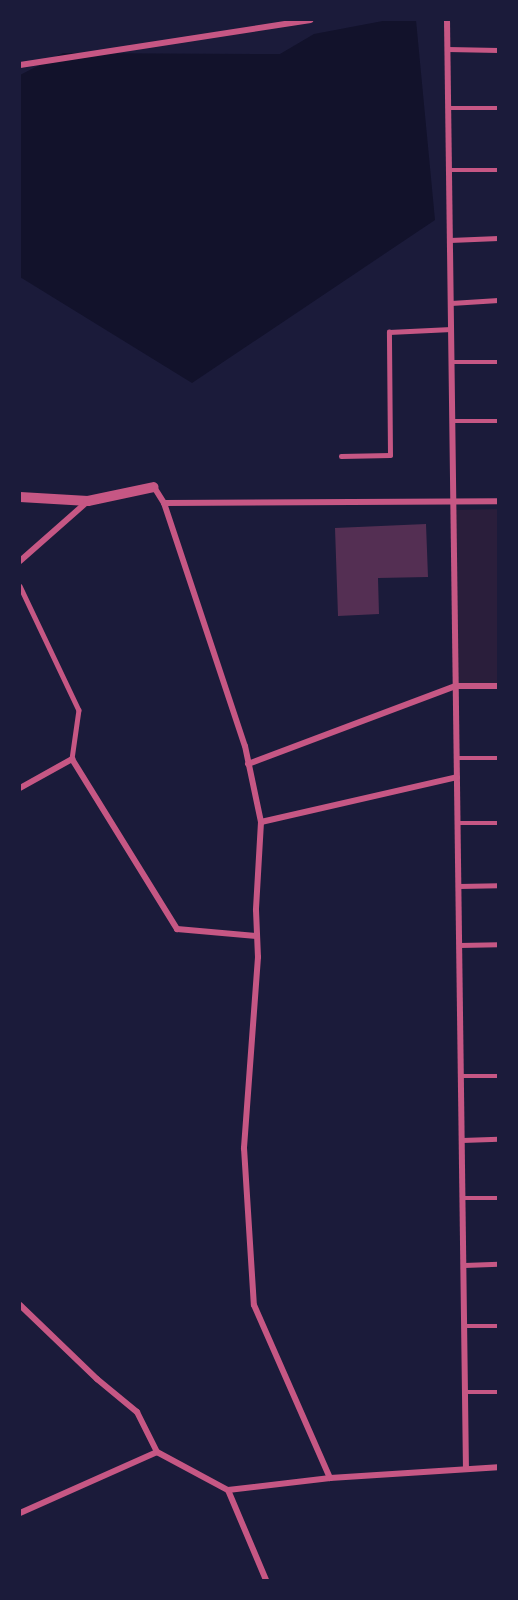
<!DOCTYPE html>
<style>
body{margin:0}
#map{position:relative;width:518px;height:1600px;overflow:hidden;background:#1b1b3a;font-family:Lato,sans-serif}
div>[style]{position:absolute}
[style*='--x']{left:calc(var(--x)*1px);top:calc(var(--y)*1px);width:calc(var(--w)*1px);rotate:calc(var(--a)*1deg)}
.green>*{inset:0;background:#2a1e3b}
.water>*{inset:0;background:#12122b}
.building>*{inset:0;background:#542f53}
.service>*{height:4.5px;margin:-2.25px;padding:0 2.25px;transform-origin:2.25px;border-radius:2.25px;background:#c65784}
.minor>*{height:6px;margin:-3px;padding:0 3px;transform-origin:3px;border-radius:3px;background:#c65784}
.tertiary>*{height:10px;margin:-5px;padding:0 5px;transform-origin:5px;border-radius:5px;background:#c65784}
span{translate:-50% -50%;white-space:nowrap;text-align:center;line-height:1.15;-webkit-text-stroke:4.5px #1b1b3a;paint-order:stroke}
.frame{position:absolute;inset:0;border:21px solid #1b1b3a;pointer-events:none}
</style>
<div id="map">
<div class="green">
<div style="clip-path:polygon(498px 509px,498px 686px,456px 686px,454px 510px)"></div>
</div>
<div class="water">
<div style="clip-path:polygon(388px 20px,416px 20px,435px 220px,192px 383px,20px 277px,20px 75px,63px 53px,280px 54px,314px 34px)"></div>
</div>
<div class="building">
<div style="clip-path:polygon(426px 524px,428px 577px,378px 578px,379px 614px,338px 616px,335px 528px)"></div>
</div>
<div class="service">
<div style="--x:448;--y:49;--w:50;--a:1.1"></div>
<div style="--x:448;--y:108;--w:50;--a:0"></div>
<div style="--x:449;--y:170;--w:49;--a:0"></div>
<div style="--x:450;--y:240;--w:48;--a:-2.4"></div>
<div style="--x:451;--y:303;--w:47;--a:-3.7"></div>
<div style="--x:452;--y:362;--w:46;--a:0"></div>
<div style="--x:452;--y:421;--w:46;--a:0"></div>
<div style="--x:341;--y:456;--w:49;--a:-1.2"></div>
<div style="--x:390;--y:455;--w:123;--a:-90.5"></div>
<div style="--x:389;--y:332;--w:62;--a:-2.8"></div>
<div style="--x:20;--y:586;--w:137;--a:64.6"></div>
<div style="--x:79;--y:710;--w:49;--a:98.1"></div>
<div style="--x:457;--y:758;--w:41;--a:0"></div>
<div style="--x:458;--y:823;--w:40;--a:0"></div>
<div style="--x:459;--y:886;--w:39;--a:-1"></div>
<div style="--x:459;--y:945;--w:39;--a:-1"></div>
<div style="--x:461;--y:1076;--w:37;--a:0"></div>
<div style="--x:462;--y:1140;--w:36;--a:-2"></div>
<div style="--x:463;--y:1198;--w:35;--a:0"></div>
<div style="--x:464;--y:1265;--w:34;--a:-2"></div>
<div style="--x:464;--y:1326;--w:34;--a:0"></div>
<div style="--x:465;--y:1392;--w:33;--a:0"></div>
</div>
<div class="minor">
<div style="--x:447;--y:20;--w:1447;--a:89.25"></div>
<div style="--x:20;--y:65;--w:294;--a:-8.8"></div>
<div style="--x:154;--y:487;--w:19;--a:58"></div>
<div style="--x:164;--y:503;--w:256;--a:71.6"></div>
<div style="--x:245;--y:746;--w:78;--a:78.1"></div>
<div style="--x:261;--y:822;--w:88;--a:93.3"></div>
<div style="--x:256;--y:910;--w:47;--a:87.6"></div>
<div style="--x:258;--y:957;--w:192;--a:94.2"></div>
<div style="--x:244;--y:1148;--w:157;--a:86.4"></div>
<div style="--x:254;--y:1305;--w:189;--a:66.3"></div>
<div style="--x:164;--y:503;--w:334;--a:-0.3"></div>
<div style="--x:20;--y:561;--w:91;--a:-41.4"></div>
<div style="--x:248;--y:764;--w:222;--a:-20.6"></div>
<div style="--x:456;--y:686;--w:42;--a:0"></div>
<div style="--x:20;--y:788;--w:60;--a:-29.1"></div>
<div style="--x:72;--y:759;--w:200;--a:58.3"></div>
<div style="--x:177;--y:929;--w:80;--a:5"></div>
<div style="--x:261;--y:822;--w:201;--a:-12.9"></div>
<div style="--x:20;--y:1305;--w:107;--a:43.9"></div>
<div style="--x:97;--y:1379;--w:52;--a:39.5"></div>
<div style="--x:137;--y:1412;--w:45;--a:63.4"></div>
<div style="--x:157;--y:1452;--w:81;--a:28.2"></div>
<div style="--x:228;--y:1490;--w:98;--a:67.1"></div>
<div style="--x:228;--y:1490;--w:103;--a:-6.7"></div>
<div style="--x:330;--y:1478;--w:168;--a:-3.7"></div>
<div style="--x:20;--y:1513;--w:150;--a:-24"></div>
</div>
<div class="tertiary">
<div style="--x:20;--y:497;--w:68;--a:3.4"></div>
<div style="--x:88;--y:501;--w:67;--a:-12"></div>
</div>
<div class="frame"></div>
</div>
